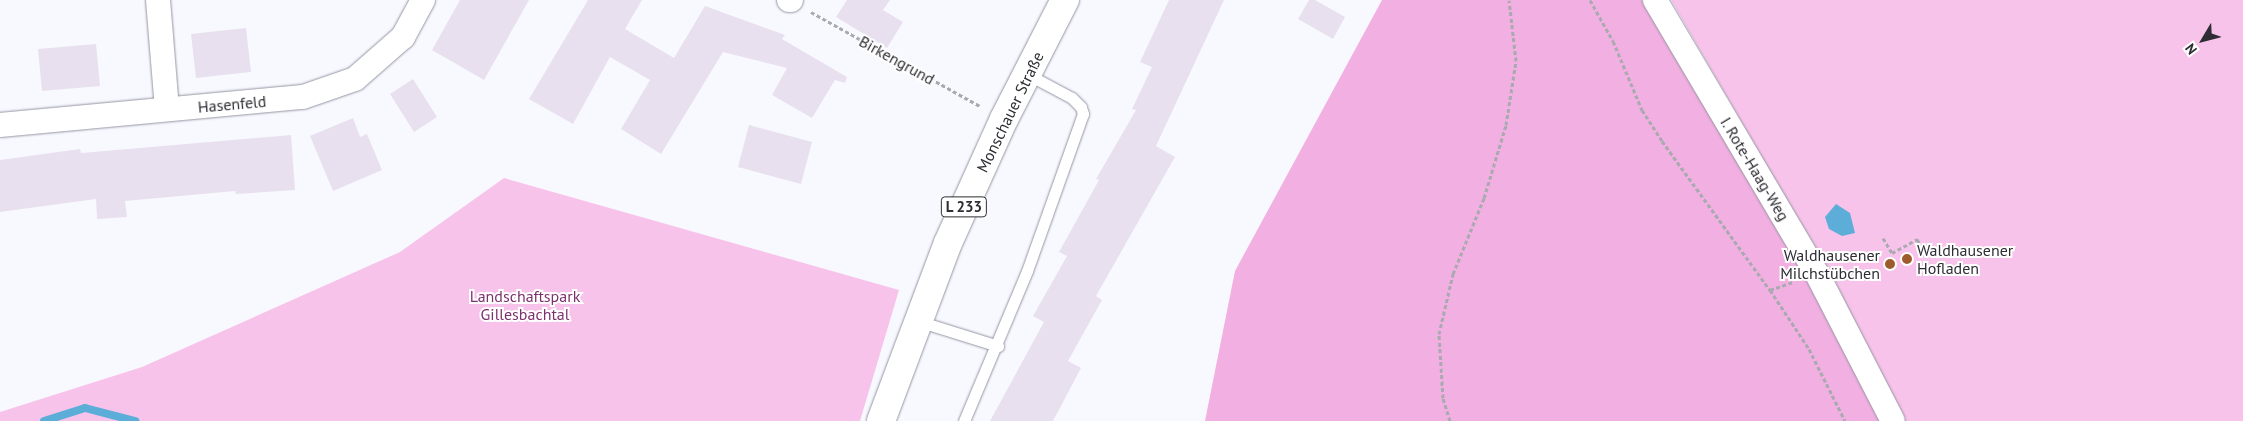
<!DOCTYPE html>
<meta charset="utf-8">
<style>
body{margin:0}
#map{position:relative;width:2243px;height:421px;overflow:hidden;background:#f8f9ff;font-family:"PT Sans",sans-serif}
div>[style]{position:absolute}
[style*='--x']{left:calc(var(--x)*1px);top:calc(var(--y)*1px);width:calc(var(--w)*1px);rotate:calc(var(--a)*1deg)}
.green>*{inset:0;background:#f8c3ea}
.forest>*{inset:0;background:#f2afe1}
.water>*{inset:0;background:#5caed8}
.stream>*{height:8px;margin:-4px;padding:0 4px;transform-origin:4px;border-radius:4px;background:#5caed8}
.building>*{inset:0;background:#e8e0ee}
.path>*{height:3px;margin-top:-1.5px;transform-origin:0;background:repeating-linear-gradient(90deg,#a9aab0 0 4px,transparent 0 6.5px)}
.roads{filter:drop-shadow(0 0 1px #9595a3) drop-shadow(0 0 1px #9595a3)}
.service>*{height:11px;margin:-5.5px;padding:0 5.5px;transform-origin:5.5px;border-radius:5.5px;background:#fff}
.minor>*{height:24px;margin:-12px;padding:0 12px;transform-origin:12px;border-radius:12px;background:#fff}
.primary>*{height:28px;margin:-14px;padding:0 14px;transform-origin:14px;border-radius:14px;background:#fff}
.dots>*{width:14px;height:14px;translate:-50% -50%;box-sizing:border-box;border:2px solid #fff;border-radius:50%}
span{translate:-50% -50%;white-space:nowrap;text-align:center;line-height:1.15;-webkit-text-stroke:4px #fff;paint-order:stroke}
.shield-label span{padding:1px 4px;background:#fff;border:1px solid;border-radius:4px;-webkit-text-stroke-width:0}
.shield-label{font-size:15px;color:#2d2d33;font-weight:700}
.street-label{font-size:16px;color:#2d2d33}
.poi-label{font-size:16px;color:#2d2d33}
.left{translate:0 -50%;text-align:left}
.right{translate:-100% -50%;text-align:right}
.park-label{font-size:16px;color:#7c306d}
.north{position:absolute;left:2178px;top:15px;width:50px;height:50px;-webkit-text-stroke:4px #fff;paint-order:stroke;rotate:233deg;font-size:14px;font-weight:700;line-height:20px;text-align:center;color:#2d2d33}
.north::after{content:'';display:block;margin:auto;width:18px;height:22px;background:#2d2d33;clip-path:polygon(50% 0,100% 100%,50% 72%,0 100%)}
</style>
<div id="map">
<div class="green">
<div style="clip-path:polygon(1671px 0,2243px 0,2243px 421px,1901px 421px,1797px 218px)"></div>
<div style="clip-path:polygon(504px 178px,899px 290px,860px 421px,0 421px,0 412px,142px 367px,400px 252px)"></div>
</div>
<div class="forest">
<div style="clip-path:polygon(1382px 0,1643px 0,1782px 227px,1884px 421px,1205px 421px,1235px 271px)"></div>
</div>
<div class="water">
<div style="clip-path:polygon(1836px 204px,1850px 213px,1855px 233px,1842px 236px,1829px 229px,1825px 217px)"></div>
</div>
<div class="stream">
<div style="--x:44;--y:421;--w:43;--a:-17.6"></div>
<div style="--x:85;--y:408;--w:52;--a:14.6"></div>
</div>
<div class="building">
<div style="clip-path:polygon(460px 0,529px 0,484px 80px,432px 50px)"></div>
<div style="clip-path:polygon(588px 0,642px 0,625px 29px,674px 58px,705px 6px,785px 35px,782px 39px,847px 77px,845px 83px,835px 80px,812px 118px,772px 95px,787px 68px,723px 52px,661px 154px,621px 129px,650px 80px,610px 57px,573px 124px,529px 99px)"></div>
<div style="clip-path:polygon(847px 0,890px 0,883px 10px,903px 22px,887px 48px,836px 17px)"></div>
<div style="clip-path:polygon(1169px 0,1224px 0,1156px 146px,1175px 157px,1096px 296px,1102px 300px,1068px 361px,1081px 368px,1053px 421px,990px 421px,1044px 322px,1033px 316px,1067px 256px,1059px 252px,1099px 180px,1096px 179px,1136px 110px,1132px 109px,1152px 67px,1140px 62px)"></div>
<div style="clip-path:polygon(1309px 0,1315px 0,1345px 17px,1333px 39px,1298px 19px)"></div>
<div style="clip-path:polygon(246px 28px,251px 72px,196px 78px,191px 34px)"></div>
<div style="clip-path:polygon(96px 44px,100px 86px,42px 91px,38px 49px)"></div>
<div style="clip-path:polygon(413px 79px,437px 117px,414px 132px,390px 94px)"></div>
<div style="clip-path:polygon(353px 118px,360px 137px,367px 134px,382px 170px,333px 191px,310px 136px)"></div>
<div style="clip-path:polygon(749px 125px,812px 142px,801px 184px,738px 167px)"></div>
<div style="clip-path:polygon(291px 135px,295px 190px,236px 194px,235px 191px,125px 201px,127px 217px,97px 219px,96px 199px,0 212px,0 160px,80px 149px,81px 153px)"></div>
</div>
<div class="path">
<div style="--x:1590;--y:0;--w:47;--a:60.7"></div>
<div style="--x:1613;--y:41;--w:75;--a:67.2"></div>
<div style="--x:1642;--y:110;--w:37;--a:57"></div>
<div style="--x:1662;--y:141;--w:184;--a:54.1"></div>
<div style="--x:1770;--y:290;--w:71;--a:56.5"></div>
<div style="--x:1809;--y:349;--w:80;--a:63.4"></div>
<div style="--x:811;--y:12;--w:193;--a:29.1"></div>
<div style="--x:1883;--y:238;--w:17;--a:59"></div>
<div style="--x:1892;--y:253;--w:29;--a:-29"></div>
<div style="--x:1917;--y:239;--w:21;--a:59"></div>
<div style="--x:1770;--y:290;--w:24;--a:-19"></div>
<div style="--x:1450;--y:421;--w:24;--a:-107"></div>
<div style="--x:1443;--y:398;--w:64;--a:-93.6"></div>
<div style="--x:1439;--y:334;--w:62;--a:-76.9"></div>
<div style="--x:1453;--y:274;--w:82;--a:-67.8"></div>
<div style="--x:1484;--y:198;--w:76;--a:-73.2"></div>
<div style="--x:1506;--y:125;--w:65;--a:-81.1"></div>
<div style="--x:1516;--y:61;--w:61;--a:-96.5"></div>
</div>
<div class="roads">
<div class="service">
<div style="--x:918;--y:321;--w:84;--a:17.4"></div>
<div style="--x:964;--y:421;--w:163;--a:-67.2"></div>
<div style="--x:1027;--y:271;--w:167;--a:-70.4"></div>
<div style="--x:1083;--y:114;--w:7;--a:-106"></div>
<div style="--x:1081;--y:107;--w:13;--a:-135"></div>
<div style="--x:1072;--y:98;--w:51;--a:-151.9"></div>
</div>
<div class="minor">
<div style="--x:158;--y:0;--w:109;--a:85.3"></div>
<div style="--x:789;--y:0;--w:2;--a:0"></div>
<div style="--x:1655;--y:0;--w:318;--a:59.4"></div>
<div style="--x:1817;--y:274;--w:165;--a:62.7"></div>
<div style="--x:0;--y:125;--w:304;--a:-5.3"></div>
<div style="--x:303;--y:97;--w:55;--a:-19.1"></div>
<div style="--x:355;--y:79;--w:64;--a:-41.2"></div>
<div style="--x:403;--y:37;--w:42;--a:-61.6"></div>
</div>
<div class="primary">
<div style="--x:881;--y:421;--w:190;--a:-69.4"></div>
<div style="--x:948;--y:243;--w:136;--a:-65.7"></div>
<div style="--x:1004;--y:119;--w:134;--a:-62.9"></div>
</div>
</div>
<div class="dots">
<div style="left:1907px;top:259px;background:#9e5b2b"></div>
<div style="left:1890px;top:264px;background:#9e5b2b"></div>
</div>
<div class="shield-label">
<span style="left:964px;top:207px">L 233</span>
</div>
<div class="street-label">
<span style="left:897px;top:60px;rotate:29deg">Birkengrund</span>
<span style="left:232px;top:104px;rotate:-5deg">Hasenfeld</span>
<span style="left:1010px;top:112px;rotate:-64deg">Monschauer Straße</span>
<span style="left:1755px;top:169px;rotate:59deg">I. Rote-Haag-Weg</span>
</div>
<div class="poi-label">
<span class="left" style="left:1917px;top:259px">Waldhausener<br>Hofladen</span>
<span class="right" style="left:1880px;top:264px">Waldhausener<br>Milchstübchen</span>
</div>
<div class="park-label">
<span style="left:525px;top:305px">Landschaftspark<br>Gillesbachtal</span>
</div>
<div class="north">N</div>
</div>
